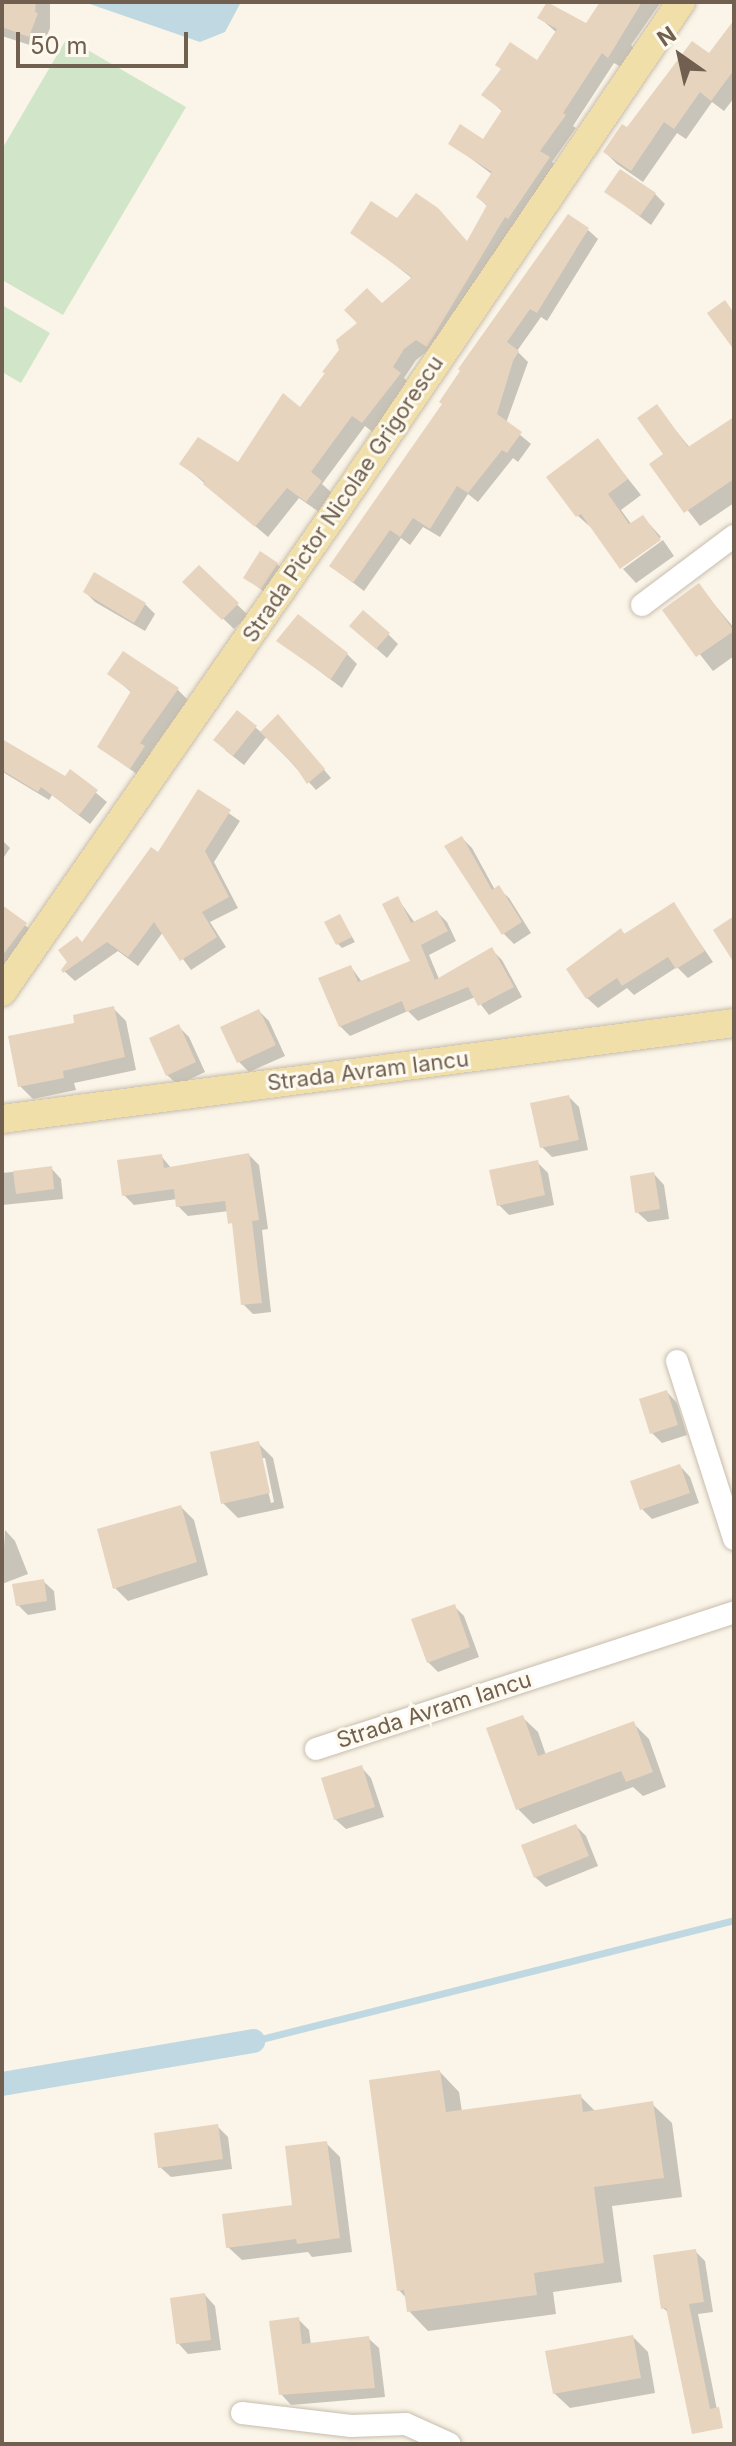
<!DOCTYPE html>
<style>
body{margin:0}
#map{position:relative;width:736px;height:2446px;overflow:hidden;background:#faf5e8;font-family:Inter,sans-serif}
div>[style]{position:absolute}
[style*='--x']{left:calc(var(--x)*1px);top:calc(var(--y)*1px);width:calc(var(--w)*1px);rotate:calc(var(--a)*1deg)}
.green>*{inset:0;background:#d1e6c8}
.water>*{inset:0;background:#bfd8e1}
.shadow>*{inset:0;background:#0003}
.stream>*{height:7px;margin:-3.5px;padding:0 3.5px;transform-origin:3.5px;border-radius:3.5px;background:#bfd8e1}
.canal>*{height:24px;margin:-12px;padding:0 12px;transform-origin:12px;border-radius:12px;background:#bfd8e1}
.building>*{inset:0;background:#e7d4be}
.roads{filter:drop-shadow(0 0 2px #c8bcad) drop-shadow(0 0 2px #c8bcad)}
.minor>*{height:22px;margin:-11px;padding:0 11px;transform-origin:11px;border-radius:11px;background:#fff}
.major>*{height:28px;margin:-14px;padding:0 14px;transform-origin:14px;border-radius:14px;background:#f0dfa9}
span{translate:-50% -50%;white-space:nowrap;text-align:center;line-height:1.15;-webkit-text-stroke:6px #fdf9ee;paint-order:stroke}
.street-label{font-size:22px;color:#71604f}
.frame{position:absolute;inset:0;border:4px solid #71604f;pointer-events:none}
.north{position:absolute;left:640px;top:16px;width:80px;height:80px;-webkit-text-stroke:6px #fdf9ee;paint-order:stroke;rotate:326deg;font-size:22px;font-weight:700;line-height:32px;text-align:center;color:#71604f}
.north::after{content:'';display:block;margin:auto;width:28px;height:36px;background:#71604f;clip-path:polygon(50% 0,100% 100%,50% 72%,0 100%)}
.scale{position:absolute;left:16px;top:32px;width:172px;height:36px;box-sizing:border-box;border:4px solid #71604f;border-top:0;padding-left:10px;font-size:24px;line-height:28px;white-space:nowrap;color:#71604f;-webkit-text-stroke:6px #fdf9ee;paint-order:stroke}
</style>
<div id="map">
<div class="green">
<div style="clip-path:polygon(67px 38px,186px 107px,63px 315px,2px 280px,2px 149px)"></div>
<div style="clip-path:polygon(2px 305px,50px 333px,21px 383px,2px 372px)"></div>
</div>
<div class="water">
<div style="clip-path:polygon(84px 2px,241px 2px,225px 32px,200px 42px)"></div>
</div>
<div class="shadow">
<div style="clip-path:polygon(2px 2px,50px 2px,50px 28px,42px 49px,2px 36px)"></div>
<div style="clip-path:polygon(602px 2px,661px 2px,631px 45px,634px 48px,621px 67px,614px 63px,573px 126px,576px 128px,552px 162px,560px 170px,429px 350px,416px 360px,404px 378px,411px 385px,374px 433px,365px 426px,322px 484px,333px 494px,319px 512px,299px 498px,268px 537px,182px 464px,239px 464px,301px 410px,382px 306px,413px 279px,353px 232px,398px 221px,468px 243px,488px 207px,478px 197px,493px 175px,450px 143px,483px 141px,503px 112px,484px 95px,537px 62px,557px 33px,540px 18px,586px 26px)"></div>
<div style="clip-path:polygon(734px 24px,734px 98px,724px 111px,712px 102px,686px 139px,677px 133px,643px 182px,617px 164px,605px 152px,709px 56px)"></div>
<div style="clip-path:polygon(607px 192px,655px 194px,665px 204px,651px 225px)"></div>
<div style="clip-path:polygon(588px 230px,598px 239px,547px 321px,541px 317px,517px 351px,528px 362px,506px 423px,531px 444px,518px 462px,513px 458px,478px 502px,468px 494px,440px 537px,423px 527px,410px 545px,401px 538px,364px 591px,331px 566px)"></div>
<div style="clip-path:polygon(656px 406px,690px 448px,734px 420px,734px 503px,700px 526px,652px 464px,665px 454px)"></div>
<div style="clip-path:polygon(598px 441px,641px 495px,621px 510px,632px 525px,643px 517px,661px 537px,621px 565px,594px 530px,578px 516px)"></div>
<div style="clip-path:polygon(663px 540px,674px 556px,636px 583px,623px 569px)"></div>
<div style="clip-path:polygon(277px 564px,287px 574px,272px 598px,245px 577px)"></div>
<div style="clip-path:polygon(199px 568px,248px 615px,234px 629px,185px 582px)"></div>
<div style="clip-path:polygon(699px 586px,734px 628px,734px 656px,713px 671px,665px 610px)"></div>
<div style="clip-path:polygon(85px 592px,145px 604px,155px 614px,145px 631px,95px 602px)"></div>
<div style="clip-path:polygon(388px 634px,398px 644px,387px 658px,362px 636px)"></div>
<div style="clip-path:polygon(279px 641px,347px 654px,357px 664px,342px 688px)"></div>
<div style="clip-path:polygon(110px 674px,178px 690px,188px 700px,150px 753px,154px 757px,141px 777px,99px 747px,132px 693px)"></div>
<div style="clip-path:polygon(237px 712px,262px 733px,285px 724px,331px 778px,316px 790px,267px 736px,244px 765px,225px 750px)"></div>
<div style="clip-path:polygon(2px 754px,65px 779px,71px 772px,107px 802px,90px 824px,52px 795px,49px 800px,6px 774px,2px 771px)"></div>
<div style="clip-path:polygon(198px 792px,240px 821px,214px 862px,238px 908px,210px 922px,226px 947px,191px 970px,163px 932px,138px 966px,118px 951px,75px 981px,63px 970px,159px 855px)"></div>
<div style="clip-path:polygon(462px 838px,472px 848px,495px 890px,498px 888px,509px 898px,531px 933px,514px 944px,504px 934px)"></div>
<div style="clip-path:polygon(2px 840px,10px 848px,2px 860px)"></div>
<div style="clip-path:polygon(398px 899px,415px 923px,437px 912px,447px 922px,456px 941px,429px 955px,439px 979px,492px 950px,502px 960px,522px 997px,489px 1015px,475px 997px,418px 1021px,408px 1011px,350px 1036px,340px 1026px,351px 967px,362px 982px,412px 962px)"></div>
<div style="clip-path:polygon(674px 905px,713px 962px,688px 978px,677px 967px,634px 995px,627px 988px,598px 1008px,587px 998px,620px 930px,626px 935px)"></div>
<div style="clip-path:polygon(2px 907px,36px 934px,2px 981px)"></div>
<div style="clip-path:polygon(340px 917px,355px 942px,342px 948px,337px 943px)"></div>
<div style="clip-path:polygon(113px 1008px,126px 1021px,136px 1070px,74px 1083px,76px 1090px,33px 1099px,20px 1086px,77px 1024px)"></div>
<div style="clip-path:polygon(259px 1011px,269px 1021px,285px 1056px,249px 1072px,239px 1062px,223px 1028px)"></div>
<div style="clip-path:polygon(179px 1027px,189px 1037px,205px 1072px,178px 1085px,167px 1075px)"></div>
<div style="clip-path:polygon(569px 1097px,579px 1107px,588px 1150px,552px 1157px,542px 1147px)"></div>
<div style="clip-path:polygon(249px 1155px,259px 1165px,268px 1229px,262px 1230px,271px 1312px,253px 1314px,243px 1304px,234px 1227px,229px 1211px,188px 1216px,178px 1206px,177px 1199px,134px 1205px,124px 1195px,161px 1156px,172px 1169px)"></div>
<div style="clip-path:polygon(537px 1162px,548px 1173px,554px 1205px,509px 1215px,499px 1205px)"></div>
<div style="clip-path:polygon(51px 1168px,61px 1179px,63px 1199px,2px 1205px,2px 1173px)"></div>
<div style="clip-path:polygon(654px 1174px,664px 1185px,669px 1219px,648px 1222px,637px 1212px)"></div>
<div style="clip-path:polygon(667px 1392px,677px 1403px,687px 1435px,662px 1443px,652px 1433px)"></div>
<div style="clip-path:polygon(evenodd,258px 1443px,273px 1458px,284px 1508px,238px 1518px,223px 1503px,258px 1443px,260px 1458px,265px 1458px,274px 1502px,271px 1503px,260px 1458px)"></div>
<div style="clip-path:polygon(680px 1466px,690px 1477px,699px 1503px,652px 1519px,642px 1509px)"></div>
<div style="clip-path:polygon(181px 1507px,194px 1520px,208px 1575px,128px 1601px,115px 1588px)"></div>
<div style="clip-path:polygon(5px 1530px,15px 1541px,28px 1574px,2px 1584px)"></div>
<div style="clip-path:polygon(43px 1581px,54px 1591px,56px 1610px,28px 1615px,18px 1605px)"></div>
<div style="clip-path:polygon(454px 1606px,464px 1616px,479px 1657px,438px 1672px,428px 1662px)"></div>
<div style="clip-path:polygon(522px 1717px,538px 1732px,546px 1755px,634px 1724px,649px 1739px,666px 1787px,643px 1796px,633px 1787px,533px 1824px,518px 1809px)"></div>
<div style="clip-path:polygon(361px 1767px,371px 1778px,384px 1817px,346px 1829px,335px 1819px)"></div>
<div style="clip-path:polygon(576px 1826px,586px 1836px,598px 1866px,546px 1887px,535px 1877px)"></div>
<div style="clip-path:polygon(440px 2072px,459px 2092px,462px 2112px,580px 2096px,596px 2112px,652px 2104px,672px 2123px,682px 2197px,612px 2206px,622px 2282px,553px 2292px,556px 2314px,428px 2331px,409px 2311px,407px 2299px,399px 2290px)"></div>
<div style="clip-path:polygon(217px 2126px,228px 2137px,232px 2169px,171px 2177px,160px 2167px)"></div>
<div style="clip-path:polygon(326px 2143px,340px 2157px,352px 2252px,312px 2257px,308px 2252px,242px 2260px,228px 2247px,294px 2207px)"></div>
<div style="clip-path:polygon(695px 2251px,705px 2261px,713px 2312px,698px 2314px,720px 2425px,702px 2432px,692px 2422px,670px 2314px,663px 2308px)"></div>
<div style="clip-path:polygon(205px 2295px,215px 2306px,221px 2350px,188px 2354px,178px 2343px)"></div>
<div style="clip-path:polygon(298px 2319px,309px 2330px,311px 2345px,368px 2338px,379px 2348px,385px 2397px,291px 2405px,281px 2394px)"></div>
<div style="clip-path:polygon(633px 2337px,648px 2352px,655px 2393px,570px 2408px,554px 2393px)"></div>
</div>
<div class="stream">
<div style="--x:253;--y:2041;--w:496;--a:-14.1"></div>
</div>
<div class="canal">
<div style="--x:2;--y:2084;--w:255;--a:-9.7"></div>
</div>
<div class="building">
<div style="clip-path:polygon(2px 2px,36px 2px,35px 12px,38px 13px,29px 37px,2px 27px)"></div>
<div style="clip-path:polygon(547px 2px,586px 23px,600px 2px,642px 2px,608px 58px,602px 53px,563px 113px,566px 115px,540px 151px,550px 157px,508px 219px,505px 217px,427px 347px,416px 340px,404px 349px,393px 367px,401px 373px,362px 423px,352px 416px,311px 472px,322px 481px,306px 502px,287px 488px,255px 527px,203px 484px,205px 482px,179px 464px,198px 437px,238px 462px,283px 393px,300px 407px,325px 373px,322px 372px,339px 350px,336px 340px,357px 323px,344px 310px,367px 288px,382px 303px,412px 277px,350px 233px,371px 201px,397px 218px,416px 193px,438px 208px,467px 241px,487px 205px,476px 197px,492px 172px,448px 144px,460px 124px,483px 139px,502px 110px,481px 95px,501px 69px,495px 65px,510px 42px,537px 60px,557px 29px,537px 18px)"></div>
<div style="clip-path:polygon(734px 20px,734px 70px,711px 101px,700px 92px,674px 129px,664px 122px,631px 171px,603px 152px,622px 124px,627px 127px,692px 41px,709px 53px)"></div>
<div style="clip-path:polygon(620px 169px,656px 193px,640px 216px,604px 192px)"></div>
<div style="clip-path:polygon(568px 214px,589px 228px,537px 313px,530px 309px,507px 342px,519px 351px,513px 361px,497px 414px,522px 432px,507px 453px,502px 450px,468px 493px,457px 486px,430px 529px,413px 518px,400px 537px,390px 530px,353px 583px,329px 566px,442px 404px,439px 402px,460px 371px,458px 369px)"></div>
<div style="clip-path:polygon(725px 300px,734px 313px,734px 350px,707px 313px)"></div>
<div style="clip-path:polygon(657px 404px,688px 447px,734px 417px,734px 479px,684px 513px,649px 464px,663px 454px,637px 418px)"></div>
<div style="clip-path:polygon(598px 438px,628px 479px,608px 494px,629px 524px,643px 515px,661px 540px,620px 569px,581px 514px,576px 517px,546px 477px)"></div>
<div style="clip-path:polygon(260px 551px,278px 563px,261px 589px,243px 578px)"></div>
<div style="clip-path:polygon(199px 565px,239px 603px,222px 620px,182px 582px)"></div>
<div style="clip-path:polygon(94px 572px,146px 603px,134px 623px,83px 592px)"></div>
<div style="clip-path:polygon(699px 583px,734px 631px,696px 657px,662px 610px)"></div>
<div style="clip-path:polygon(363px 610px,390px 633px,376px 649px,349px 626px)"></div>
<div style="clip-path:polygon(298px 614px,348px 653px,331px 679px,276px 641px)"></div>
<div style="clip-path:polygon(123px 651px,179px 688px,140px 743px,145px 746px,130px 769px,97px 747px,131px 691px,107px 674px)"></div>
<div style="clip-path:polygon(237px 710px,257px 726px,233px 756px,213px 740px)"></div>
<div style="clip-path:polygon(278px 714px,325px 769px,307px 784px,295px 766px,260px 732px)"></div>
<div style="clip-path:polygon(2px 739px,65px 776px,70px 769px,98px 790px,79px 815px,41px 787px,38px 792px,2px 770px)"></div>
<div style="clip-path:polygon(198px 789px,231px 810px,205px 851px,229px 897px,202px 912px,217px 937px,180px 961px,154px 922px,128px 957px,107px 942px,63px 973px,61px 970px,67px 962px,58px 950px,77px 936px,82px 942px,151px 847px,158px 852px)"></div>
<div style="clip-path:polygon(462px 836px,492px 890px,499px 885px,522px 922px,502px 935px,444px 846px)"></div>
<div style="clip-path:polygon(398px 896px,411px 923px,437px 910px,448px 931px,421px 945px,435px 980px,492px 947px,514px 987px,478px 1006px,468px 987px,406px 1012px,402px 1001px,339px 1027px,318px 978px,351px 965px,358px 982px,410px 961px,382px 904px)"></div>
<div style="clip-path:polygon(674px 902px,705px 951px,676px 969px,668px 957px,622px 986px,617px 978px,586px 999px,566px 969px,621px 928px,624px 934px)"></div>
<div style="clip-path:polygon(2px 905px,27px 923px,2px 956px)"></div>
<div style="clip-path:polygon(340px 914px,352px 937px,336px 945px,324px 922px)"></div>
<div style="clip-path:polygon(734px 916px,734px 963px,713px 930px)"></div>
<div style="clip-path:polygon(114px 1006px,125px 1057px,63px 1071px,64px 1078px,18px 1087px,8px 1036px,74px 1023px,73px 1015px)"></div>
<div style="clip-path:polygon(259px 1009px,276px 1045px,237px 1063px,220px 1027px)"></div>
<div style="clip-path:polygon(179px 1024px,196px 1062px,166px 1076px,149px 1038px)"></div>
<div style="clip-path:polygon(569px 1095px,579px 1140px,540px 1148px,530px 1103px)"></div>
<div style="clip-path:polygon(249px 1153px,259px 1220px,252px 1221px,262px 1303px,241px 1305px,232px 1223px,228px 1224px,225px 1201px,176px 1207px,174px 1189px,122px 1196px,117px 1160px,162px 1154px,164px 1168px)"></div>
<div style="clip-path:polygon(538px 1160px,545px 1195px,497px 1206px,489px 1170px)"></div>
<div style="clip-path:polygon(52px 1166px,54px 1189px,16px 1194px,13px 1171px)"></div>
<div style="clip-path:polygon(654px 1172px,660px 1209px,635px 1213px,630px 1176px)"></div>
<div style="clip-path:polygon(667px 1390px,678px 1425px,650px 1434px,639px 1399px)"></div>
<div style="clip-path:polygon(259px 1441px,270px 1493px,221px 1504px,210px 1452px)"></div>
<div style="clip-path:polygon(680px 1464px,690px 1493px,640px 1510px,630px 1481px)"></div>
<div style="clip-path:polygon(181px 1505px,197px 1562px,113px 1589px,97px 1529px)"></div>
<div style="clip-path:polygon(44px 1579px,47px 1601px,16px 1606px,12px 1584px)"></div>
<div style="clip-path:polygon(455px 1604px,470px 1647px,427px 1663px,411px 1619px)"></div>
<div style="clip-path:polygon(523px 1715px,538px 1756px,634px 1721px,653px 1772px,626px 1782px,621px 1771px,516px 1810px,486px 1728px)"></div>
<div style="clip-path:polygon(362px 1765px,375px 1807px,334px 1820px,321px 1778px)"></div>
<div style="clip-path:polygon(576px 1824px,589px 1856px,534px 1878px,521px 1845px)"></div>
<div style="clip-path:polygon(440px 2070px,446px 2112px,581px 2094px,583px 2112px,653px 2101px,664px 2178px,594px 2187px,604px 2263px,534px 2273px,537px 2295px,407px 2312px,404px 2290px,397px 2291px,369px 2080px)"></div>
<div style="clip-path:polygon(218px 2124px,223px 2159px,158px 2168px,154px 2133px)"></div>
<div style="clip-path:polygon(327px 2141px,340px 2238px,297px 2244px,296px 2239px,226px 2248px,222px 2214px,292px 2205px,285px 2146px)"></div>
<div style="clip-path:polygon(696px 2249px,704px 2302px,689px 2304px,710px 2409px,719px 2407px,723px 2428px,692px 2434px,666px 2308px,661px 2309px,653px 2255px)"></div>
<div style="clip-path:polygon(205px 2293px,211px 2340px,176px 2344px,170px 2298px)"></div>
<div style="clip-path:polygon(299px 2317px,302px 2344px,369px 2336px,375px 2388px,279px 2395px,269px 2321px)"></div>
<div style="clip-path:polygon(633px 2335px,641px 2378px,553px 2394px,545px 2351px)"></div>
</div>
<div class="roads">
<div class="minor">
<div style="--x:642;--y:605;--w:115;--a:-36.9"></div>
<div style="--x:677;--y:1361;--w:187;--a:72.2"></div>
<div style="--x:316;--y:1749;--w:440;--a:-18.1"></div>
<div style="--x:242;--y:2413;--w:110;--a:6.8"></div>
<div style="--x:351;--y:2426;--w:55;--a:-2.1"></div>
<div style="--x:406;--y:2424;--w:48;--a:24.4"></div>
</div>
<div class="major">
<div style="--x:2;--y:992;--w:573;--a:-55.23"></div>
<div style="--x:329;--y:521;--w:627;--a:-55.85"></div>
<div style="--x:2;--y:1119;--w:738;--a:-7.47"></div>
</div>
</div>
<div class="street-label">
<span style="left:343px;top:499px;rotate:-56deg">Strada Pictor Nicolae Grigorescu</span>
<span style="left:368px;top:1071px;rotate:-7deg">Strada Avram Iancu</span>
<span style="left:434px;top:1710px;rotate:-18deg">Strada Avram Iancu</span>
</div>
<div class="frame"></div>
<div class="north">N</div>
<div class="scale">50 m</div>
</div>
